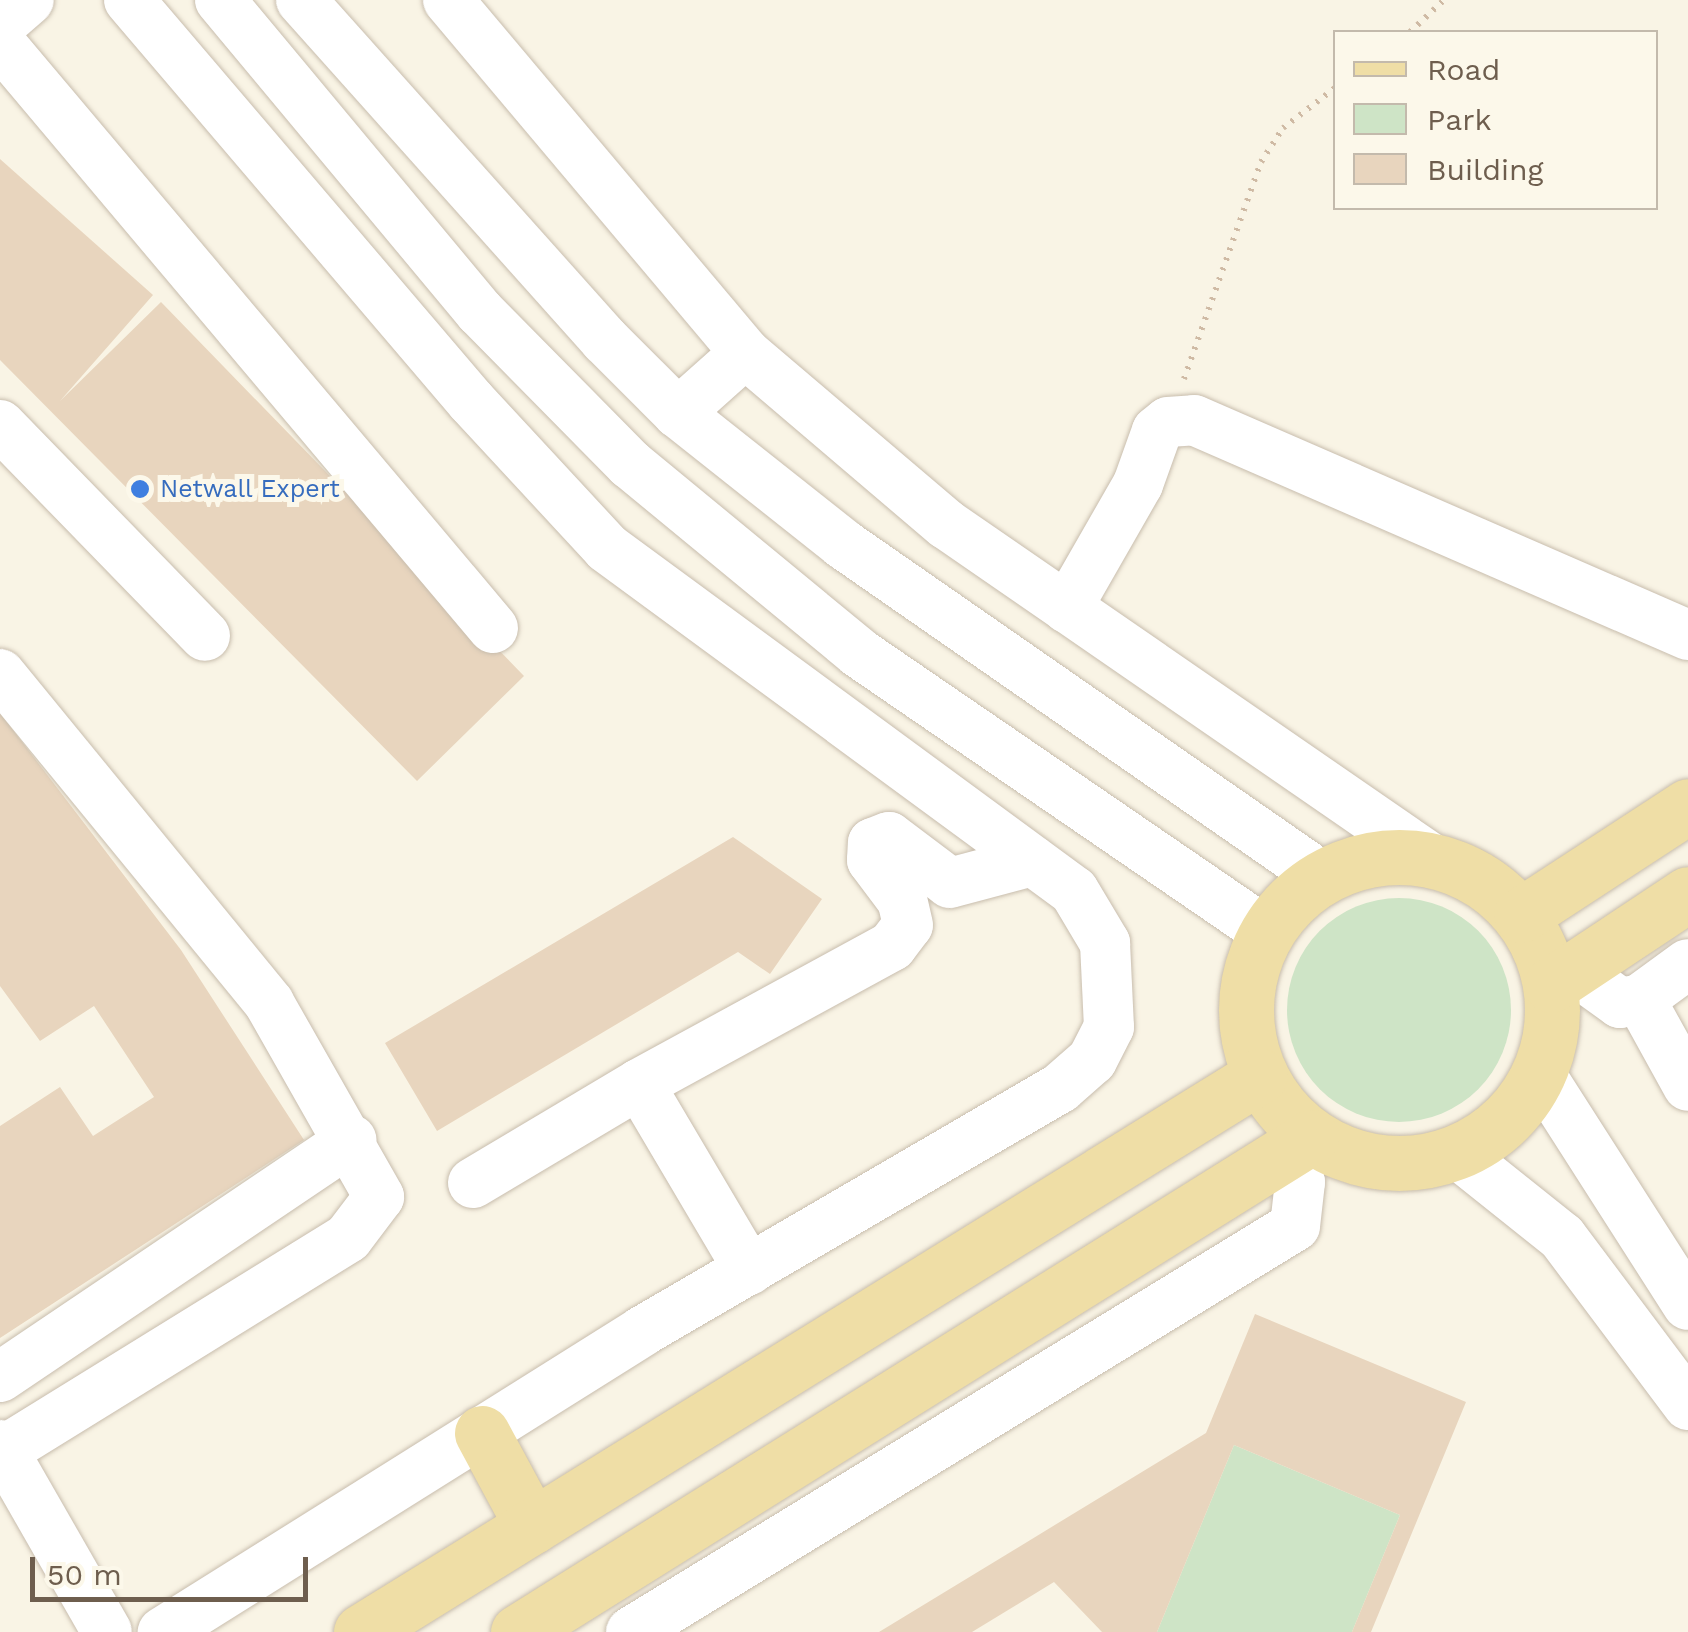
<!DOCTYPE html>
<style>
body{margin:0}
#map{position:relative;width:1688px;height:1632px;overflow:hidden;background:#f9f4e5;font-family:"Work Sans",sans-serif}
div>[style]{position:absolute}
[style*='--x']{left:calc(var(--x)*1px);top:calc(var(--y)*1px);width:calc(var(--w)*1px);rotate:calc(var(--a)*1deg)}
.green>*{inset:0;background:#cee4c6}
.round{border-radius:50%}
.building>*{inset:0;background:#e8d5be}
.path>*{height:6px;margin-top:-3px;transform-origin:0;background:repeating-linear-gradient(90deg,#cfbaa4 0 2.5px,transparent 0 10.5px)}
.roads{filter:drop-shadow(0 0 2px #c8bdad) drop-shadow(0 0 2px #c8bdad)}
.minor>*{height:50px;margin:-25px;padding:0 25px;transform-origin:25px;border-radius:25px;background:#fff}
.major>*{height:55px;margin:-27.5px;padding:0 27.5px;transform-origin:27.5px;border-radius:27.5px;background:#efdea6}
.major>.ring{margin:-27.5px;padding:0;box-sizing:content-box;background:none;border:55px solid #efdea6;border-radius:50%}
.dots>*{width:28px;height:28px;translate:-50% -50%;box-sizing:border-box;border:5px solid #fcf8ea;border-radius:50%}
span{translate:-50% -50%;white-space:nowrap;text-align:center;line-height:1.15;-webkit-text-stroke:10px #fcf8ea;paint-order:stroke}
.shop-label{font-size:25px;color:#366cbe}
.left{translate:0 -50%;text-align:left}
.legend{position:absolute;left:1333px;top:30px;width:325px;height:180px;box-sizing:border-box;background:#fcf8ea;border:2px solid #c3baac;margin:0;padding:12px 18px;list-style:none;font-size:30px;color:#6e5e4e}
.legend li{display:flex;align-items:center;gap:20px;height:50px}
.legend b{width:50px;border:2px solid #c3baac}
.scale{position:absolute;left:30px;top:1557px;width:278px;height:45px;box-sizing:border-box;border:5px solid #6e5e4e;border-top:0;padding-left:12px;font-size:30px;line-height:35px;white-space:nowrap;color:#6e5e4e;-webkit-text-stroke:8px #fcf8ea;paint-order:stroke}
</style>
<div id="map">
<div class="green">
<div class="round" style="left:1287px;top:898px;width:224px;height:224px"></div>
<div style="clip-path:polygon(1234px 1445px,1400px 1515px,1352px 1632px,1157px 1632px)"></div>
</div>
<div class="building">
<div style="clip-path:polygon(0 159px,153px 295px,60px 401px,161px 302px,524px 676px,417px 781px,0 360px)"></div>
<div style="clip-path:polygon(0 713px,181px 950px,304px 1140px,0 1338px,0 1126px,60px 1087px,93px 1136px,154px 1097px,94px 1006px,40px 1041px,0 986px)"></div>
<div style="clip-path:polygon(733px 837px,822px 899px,770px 974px,738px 952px,437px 1131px,385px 1043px)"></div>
<div style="clip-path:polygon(1255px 1314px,1466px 1402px,1371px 1632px,1352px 1632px,1400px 1515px,1234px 1445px,1157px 1632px,1102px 1632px,1054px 1582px,972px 1632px,879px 1632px,1206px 1433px)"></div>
</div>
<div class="path">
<div style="--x:1410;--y:32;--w:47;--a:-43.3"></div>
<div style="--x:1184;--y:379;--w:230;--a:-70.5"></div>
<div style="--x:1261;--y:162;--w:40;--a:-57.1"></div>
<div style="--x:1283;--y:128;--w:67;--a:-37.7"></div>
</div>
<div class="roads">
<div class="minor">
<div style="--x:129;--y:0;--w:527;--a:49.54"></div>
<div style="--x:471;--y:401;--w:200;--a:47.2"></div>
<div style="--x:607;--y:548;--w:579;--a:36.3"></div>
<div style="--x:1074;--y:891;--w:61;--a:59.2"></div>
<div style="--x:1105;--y:943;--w:84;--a:87.3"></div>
<div style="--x:1109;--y:1027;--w:37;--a:117"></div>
<div style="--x:1092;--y:1060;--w:43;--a:138.8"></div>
<div style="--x:1060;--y:1088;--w:483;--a:149.8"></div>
<div style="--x:643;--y:1331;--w:567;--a:147.91"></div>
<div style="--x:220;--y:0;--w:406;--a:50.2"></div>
<div style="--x:480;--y:312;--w:214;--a:45.4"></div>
<div style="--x:630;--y:464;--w:297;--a:39.5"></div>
<div style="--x:859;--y:653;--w:494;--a:34.4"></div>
<div style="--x:301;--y:0;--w:456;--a:48.2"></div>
<div style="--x:605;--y:340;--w:103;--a:45"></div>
<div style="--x:678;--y:413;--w:211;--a:38.4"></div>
<div style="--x:843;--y:544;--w:582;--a:34.78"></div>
<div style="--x:448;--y:0;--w:461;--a:49.9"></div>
<div style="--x:745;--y:353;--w:264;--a:40.4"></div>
<div style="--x:946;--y:524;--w:592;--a:34.6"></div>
<div style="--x:0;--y:25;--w:38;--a:-41"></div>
<div style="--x:0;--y:43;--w:765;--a:49.88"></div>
<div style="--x:678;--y:413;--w:90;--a:-41.8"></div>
<div style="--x:0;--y:425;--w:294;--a:45.8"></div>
<div style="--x:1067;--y:608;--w:143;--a:-60.2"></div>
<div style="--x:1138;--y:484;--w:56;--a:-70.3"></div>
<div style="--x:1157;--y:431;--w:14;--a:-39"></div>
<div style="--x:1168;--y:422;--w:26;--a:-4"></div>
<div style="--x:1194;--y:420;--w:539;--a:23.52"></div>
<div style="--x:0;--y:674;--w:425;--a:50.7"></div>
<div style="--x:269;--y:1003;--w:223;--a:60.4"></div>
<div style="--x:379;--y:1197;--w:51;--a:127.1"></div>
<div style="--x:348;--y:1238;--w:409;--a:148.3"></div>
<div style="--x:1577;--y:972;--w:53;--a:35.8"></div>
<div style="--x:1620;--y:1003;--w:20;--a:-11"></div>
<div style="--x:1640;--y:999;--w:59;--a:-36.1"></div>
<div style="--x:1640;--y:999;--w:99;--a:61.1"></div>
<div style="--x:1540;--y:1074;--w:274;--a:57.4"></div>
<div style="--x:639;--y:1084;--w:216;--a:59.4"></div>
<div style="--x:1458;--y:1154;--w:133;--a:38.6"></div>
<div style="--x:1562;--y:1237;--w:210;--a:53.1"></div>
<div style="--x:473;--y:1183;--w:193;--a:-30.8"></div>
<div style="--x:639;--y:1084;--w:288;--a:-28.6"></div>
<div style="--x:892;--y:946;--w:26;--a:-53"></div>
<div style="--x:908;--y:925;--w:26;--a:-103"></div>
<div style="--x:902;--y:900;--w:50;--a:-126.9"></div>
<div style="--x:872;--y:860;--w:17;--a:-87"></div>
<div style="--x:873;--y:843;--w:17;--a:-21"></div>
<div style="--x:889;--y:837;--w:76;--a:37"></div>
<div style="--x:950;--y:883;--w:85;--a:-15"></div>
<div style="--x:0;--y:1377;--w:424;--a:-34"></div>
<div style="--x:0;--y:1445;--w:215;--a:60.2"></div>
<div style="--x:631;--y:1632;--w:778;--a:-31.44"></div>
<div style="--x:1295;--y:1226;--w:44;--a:-83.5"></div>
<div style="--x:1300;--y:1182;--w:32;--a:-122"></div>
</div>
<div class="major">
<div class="ring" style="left:1246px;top:857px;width:251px;height:251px"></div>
<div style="--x:1521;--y:915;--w:199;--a:-33.1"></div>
<div style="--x:1551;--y:985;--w:164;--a:-33.6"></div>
<div style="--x:482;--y:1433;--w:106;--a:61.7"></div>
<div style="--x:361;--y:1632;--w:1057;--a:-31.74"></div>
<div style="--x:518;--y:1632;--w:935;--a:-31.97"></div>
</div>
</div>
<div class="dots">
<div style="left:140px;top:489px;background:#3f7fe0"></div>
</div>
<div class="shop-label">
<span class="left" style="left:160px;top:489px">Netwall Expert</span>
</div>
<ul class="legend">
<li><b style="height:12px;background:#efdea6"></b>Road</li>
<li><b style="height:28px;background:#cee4c6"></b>Park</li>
<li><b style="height:28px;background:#e8d5be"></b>Building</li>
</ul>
<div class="scale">50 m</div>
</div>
